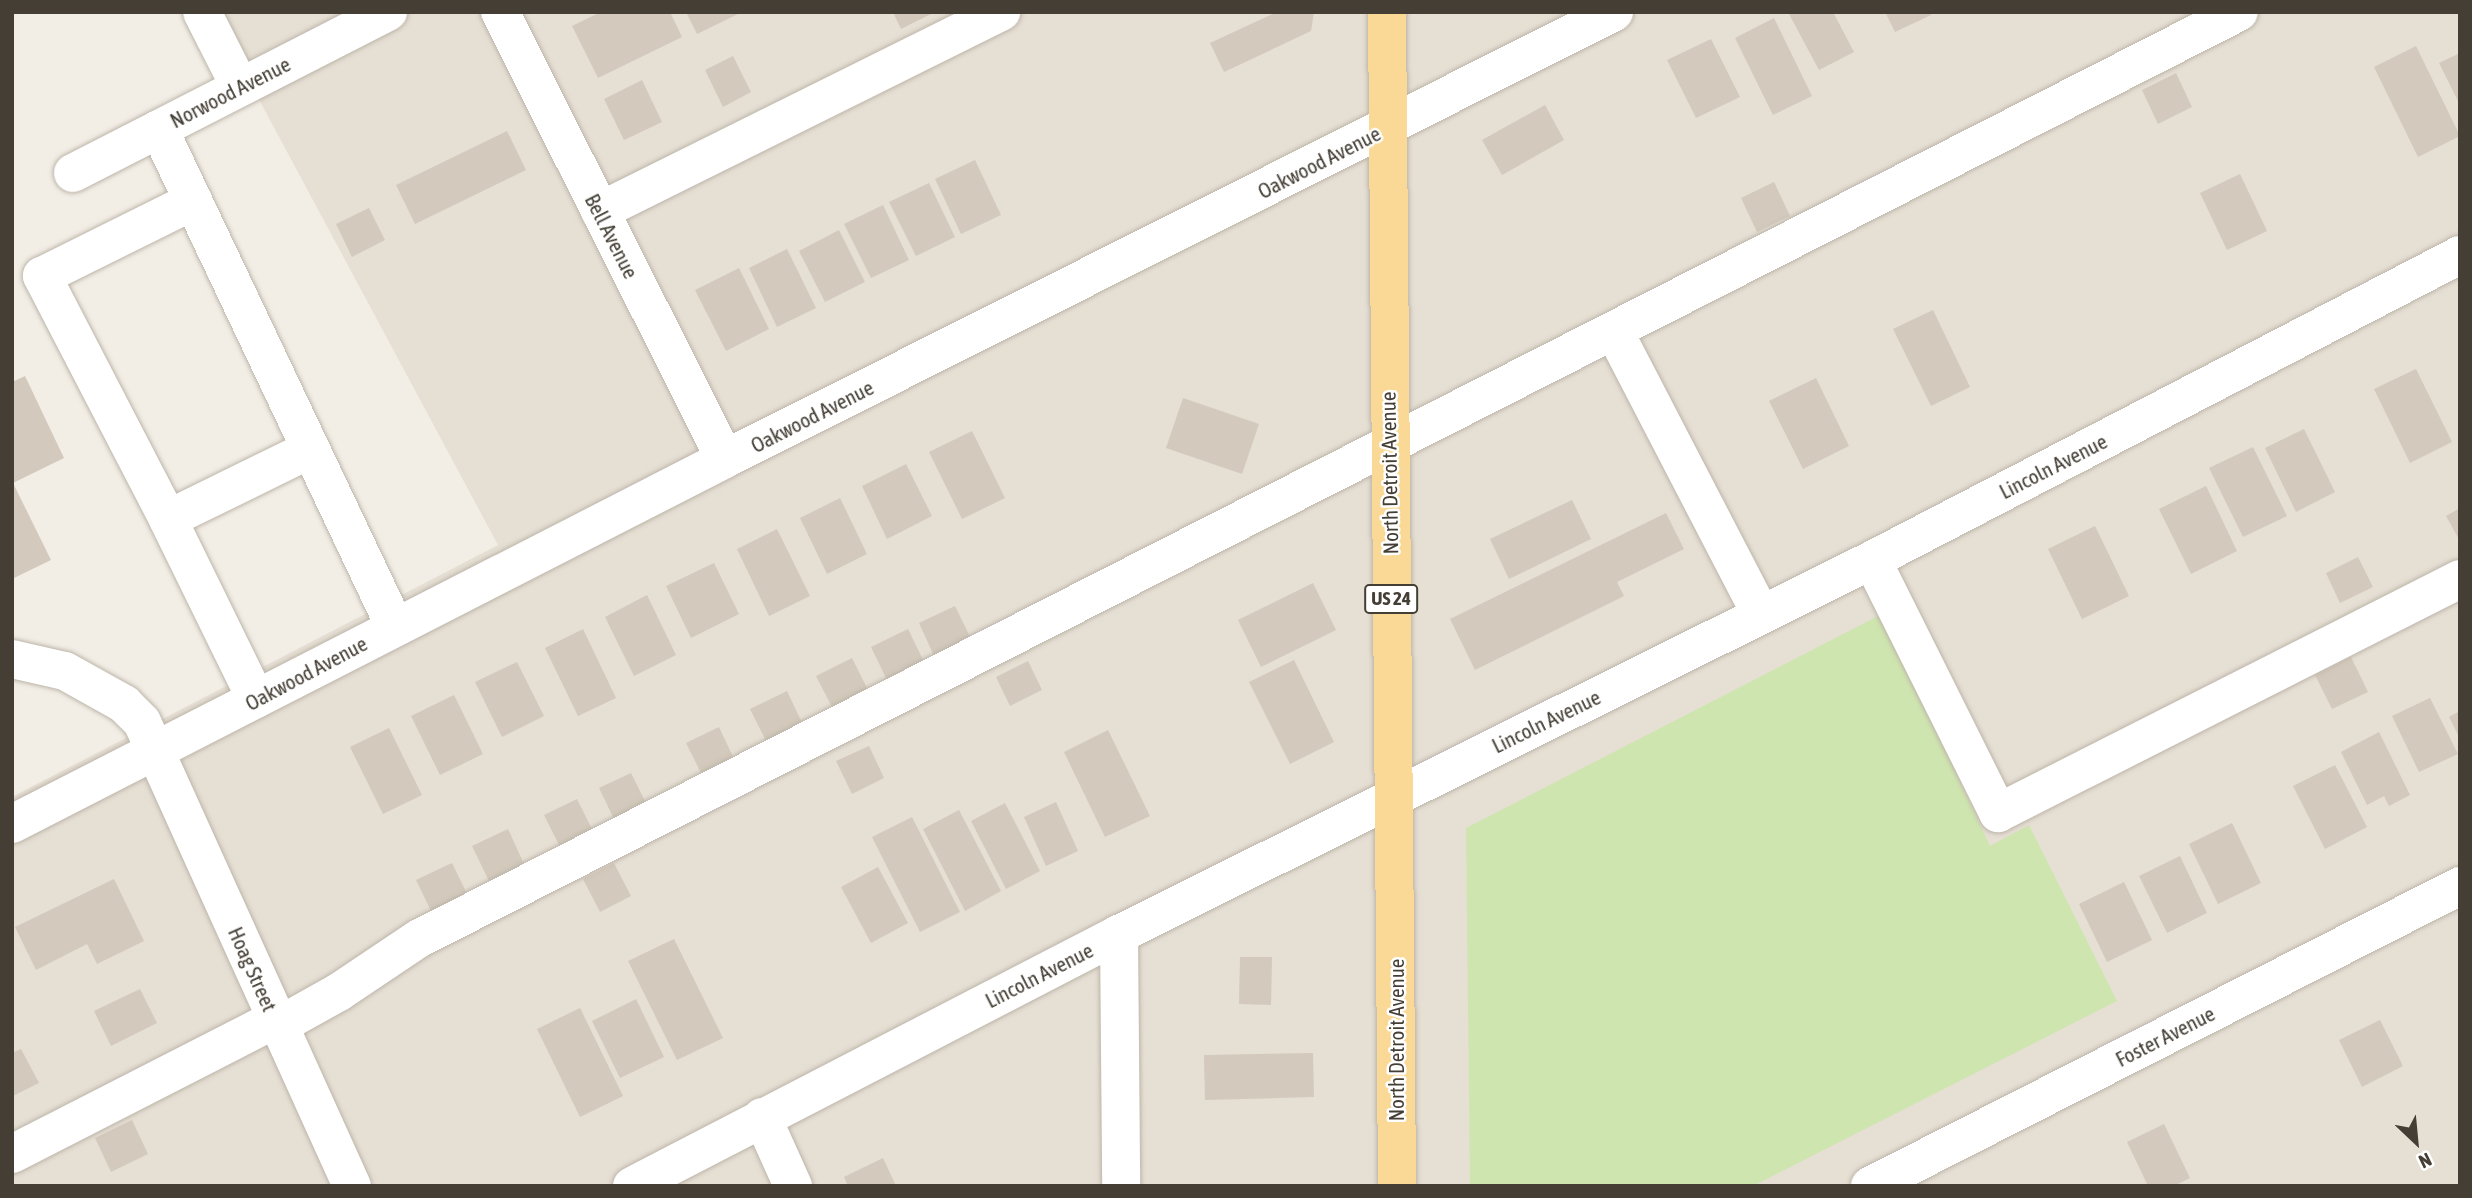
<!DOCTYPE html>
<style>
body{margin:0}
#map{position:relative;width:2472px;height:1198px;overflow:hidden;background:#f2eee6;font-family:"Asap Condensed",sans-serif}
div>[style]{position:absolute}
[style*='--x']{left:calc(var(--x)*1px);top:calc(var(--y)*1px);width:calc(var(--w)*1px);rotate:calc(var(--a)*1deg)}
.residential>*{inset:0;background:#e6dfd4}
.green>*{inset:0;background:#cfe5b0}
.building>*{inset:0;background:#d3c9bc}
.roads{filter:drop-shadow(0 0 2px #bdb5a9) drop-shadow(0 0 2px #bdb5a9)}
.minor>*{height:38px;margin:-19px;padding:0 19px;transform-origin:19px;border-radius:19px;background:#fff}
.major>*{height:38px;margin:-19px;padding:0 19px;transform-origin:19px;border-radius:19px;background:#fad997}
span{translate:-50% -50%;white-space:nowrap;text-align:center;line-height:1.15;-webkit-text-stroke:5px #fff;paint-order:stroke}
.shield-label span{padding:2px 5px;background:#fff;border:2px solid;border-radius:5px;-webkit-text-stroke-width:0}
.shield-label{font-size:19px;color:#443e35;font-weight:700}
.street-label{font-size:21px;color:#443e35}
.frame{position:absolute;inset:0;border:14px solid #443e35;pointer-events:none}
.north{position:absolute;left:2381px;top:1107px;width:70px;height:70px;-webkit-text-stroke:5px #fff;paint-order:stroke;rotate:154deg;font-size:19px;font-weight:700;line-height:28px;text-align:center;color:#443e35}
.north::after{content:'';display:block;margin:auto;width:24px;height:32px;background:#443e35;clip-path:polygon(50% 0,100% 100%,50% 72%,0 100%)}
</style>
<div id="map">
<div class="residential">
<div style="clip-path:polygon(212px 12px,2460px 12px,2460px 1186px,12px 1186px,12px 797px,498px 545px)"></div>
</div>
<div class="green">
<div style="clip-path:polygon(1882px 614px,1990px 846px,2029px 825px,2117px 1001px,1753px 1186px,1470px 1186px,1466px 828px)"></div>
</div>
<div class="building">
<div style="clip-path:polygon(601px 12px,670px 12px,682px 37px,598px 78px,572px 26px)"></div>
<div style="clip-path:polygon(686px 12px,742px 12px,697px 34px)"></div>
<div style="clip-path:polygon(893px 12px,935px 12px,901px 29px)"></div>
<div style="clip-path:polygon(1277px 12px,1314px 12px,1311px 31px,1224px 72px,1210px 43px)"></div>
<div style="clip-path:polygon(1788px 12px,1833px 12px,1854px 52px,1819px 70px)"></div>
<div style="clip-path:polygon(1885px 12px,1930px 12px,1931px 15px,1895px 32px)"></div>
<div style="clip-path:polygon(1774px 18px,1812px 96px,1773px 115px,1735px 38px)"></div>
<div style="clip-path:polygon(1711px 39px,1740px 97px,1696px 118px,1667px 60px)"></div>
<div style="clip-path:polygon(2416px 46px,2460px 136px,2418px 157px,2374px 67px)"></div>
<div style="clip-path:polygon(2460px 53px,2460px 105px,2439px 63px)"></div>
<div style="clip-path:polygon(733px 56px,751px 92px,723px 107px,705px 70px)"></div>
<div style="clip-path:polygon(2176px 73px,2192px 107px,2158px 124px,2142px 90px)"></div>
<div style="clip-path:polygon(642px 80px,662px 122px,624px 140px,604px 99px)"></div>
<div style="clip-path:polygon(1545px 105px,1564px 140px,1502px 175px,1482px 140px)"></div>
<div style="clip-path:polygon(507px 131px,526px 170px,415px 224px,396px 185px)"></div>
<div style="clip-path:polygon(975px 160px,1001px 215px,961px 234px,935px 179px)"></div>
<div style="clip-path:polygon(2240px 174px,2267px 231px,2227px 250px,2200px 193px)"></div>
<div style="clip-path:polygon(1774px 182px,1790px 216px,1757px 232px,1741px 198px)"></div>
<div style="clip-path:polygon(929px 183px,955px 237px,916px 256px,889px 202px)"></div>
<div style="clip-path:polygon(883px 205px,909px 260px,871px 278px,844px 224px)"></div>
<div style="clip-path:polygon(369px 208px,385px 240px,352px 257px,336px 224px)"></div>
<div style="clip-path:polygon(839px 230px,865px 282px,825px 302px,799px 251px)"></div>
<div style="clip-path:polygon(787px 249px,816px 308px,777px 327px,749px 268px)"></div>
<div style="clip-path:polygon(739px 268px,769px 329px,726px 351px,695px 290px)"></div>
<div style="clip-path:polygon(1933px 310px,1970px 387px,1931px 406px,1893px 329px)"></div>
<div style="clip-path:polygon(2416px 369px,2452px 442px,2410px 463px,2374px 389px)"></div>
<div style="clip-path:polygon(25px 376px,64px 458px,13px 483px,51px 560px,12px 579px,12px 382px)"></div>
<div style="clip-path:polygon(1816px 378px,1849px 446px,1803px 469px,1769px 401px)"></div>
<div style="clip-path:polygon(1183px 398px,1259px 424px,1242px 474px,1166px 448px)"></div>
<div style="clip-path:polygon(2304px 429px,2335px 492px,2296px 512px,2265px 448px)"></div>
<div style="clip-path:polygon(972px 431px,1005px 498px,962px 519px,929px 452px)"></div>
<div style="clip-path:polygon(2253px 447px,2287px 516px,2243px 537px,2209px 468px)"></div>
<div style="clip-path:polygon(906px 464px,932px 516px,887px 539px,862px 486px)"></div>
<div style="clip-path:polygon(2206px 486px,2237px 551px,2191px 574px,2159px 509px)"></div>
<div style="clip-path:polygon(840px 498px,867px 554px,827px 574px,800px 518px)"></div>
<div style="clip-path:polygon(1572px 500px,1591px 539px,1509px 579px,1490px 539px)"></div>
<div style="clip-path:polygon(2460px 508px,2460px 541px,2446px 516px)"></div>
<div style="clip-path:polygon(1666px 513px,1684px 549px,1617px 582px,1624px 596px,1475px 670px,1450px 619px)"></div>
<div style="clip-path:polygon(2095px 526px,2129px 596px,2082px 619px,2048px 549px)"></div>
<div style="clip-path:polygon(777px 529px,810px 596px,769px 616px,737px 549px)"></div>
<div style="clip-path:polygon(2358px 557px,2373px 587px,2340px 603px,2326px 573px)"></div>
<div style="clip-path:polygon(714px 563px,739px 614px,691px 638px,666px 586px)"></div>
<div style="clip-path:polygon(1313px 583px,1336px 630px,1261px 667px,1238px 620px)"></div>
<div style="clip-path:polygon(647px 595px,676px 655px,634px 676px,605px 617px)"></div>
<div style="clip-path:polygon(955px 606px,972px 641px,935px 658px,919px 623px)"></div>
<div style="clip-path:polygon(583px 629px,616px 698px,578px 716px,545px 648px)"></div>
<div style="clip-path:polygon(908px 629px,925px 664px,888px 682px,871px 647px)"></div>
<div style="clip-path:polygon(2351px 657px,2368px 692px,2332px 709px,2315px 675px)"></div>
<div style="clip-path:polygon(852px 658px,869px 692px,833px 709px,816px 676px)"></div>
<div style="clip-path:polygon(1294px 660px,1334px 742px,1290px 764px,1249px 682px)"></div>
<div style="clip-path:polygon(1028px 661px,1042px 690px,1010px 706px,996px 677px)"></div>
<div style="clip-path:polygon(517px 662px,544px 716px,502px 737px,475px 682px)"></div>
<div style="clip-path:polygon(787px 691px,803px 725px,767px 743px,750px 709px)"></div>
<div style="clip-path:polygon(454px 695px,483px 754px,440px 775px,411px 716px)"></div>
<div style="clip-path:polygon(2430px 698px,2458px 754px,2419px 772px,2392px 716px)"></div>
<div style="clip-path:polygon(2460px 711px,2460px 739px,2449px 717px)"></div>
<div style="clip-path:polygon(719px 727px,735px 761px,703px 777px,686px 743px)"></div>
<div style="clip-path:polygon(389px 728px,422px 795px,383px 814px,350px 747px)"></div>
<div style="clip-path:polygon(1108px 730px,1150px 816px,1105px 837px,1064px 752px)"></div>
<div style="clip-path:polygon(2379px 732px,2410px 795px,2389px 806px,2384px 796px,2367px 805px,2341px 752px)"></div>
<div style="clip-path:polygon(869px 746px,884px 778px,852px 794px,836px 761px)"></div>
<div style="clip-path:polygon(2335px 765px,2367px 827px,2325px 849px,2293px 786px)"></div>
<div style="clip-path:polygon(631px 773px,647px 805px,615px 821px,599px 788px)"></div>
<div style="clip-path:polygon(577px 799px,594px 833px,561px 849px,544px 815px)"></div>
<div style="clip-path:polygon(1056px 802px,1078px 851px,1046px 866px,1024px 817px)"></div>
<div style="clip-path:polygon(1005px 803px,1040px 871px,1006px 889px,971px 821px)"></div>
<div style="clip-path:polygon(959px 810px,1001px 891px,965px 911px,923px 829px)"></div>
<div style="clip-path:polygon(912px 817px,960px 912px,920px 932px,872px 837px)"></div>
<div style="clip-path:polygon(2232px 823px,2261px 883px,2218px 904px,2189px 844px)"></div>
<div style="clip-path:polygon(508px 829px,524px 864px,489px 881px,472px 846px)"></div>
<div style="clip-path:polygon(2180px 856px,2207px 913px,2167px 933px,2139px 876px)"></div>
<div style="clip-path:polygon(452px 863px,469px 898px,433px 915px,416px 880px)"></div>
<div style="clip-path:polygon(614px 863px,631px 896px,600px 912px,583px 879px)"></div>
<div style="clip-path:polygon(878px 867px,908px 923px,871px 943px,841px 887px)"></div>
<div style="clip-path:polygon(114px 879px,144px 941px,97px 964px,87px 944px,36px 970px,15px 927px)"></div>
<div style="clip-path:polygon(2124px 882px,2152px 940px,2107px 962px,2079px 904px)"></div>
<div style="clip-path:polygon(674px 939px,723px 1038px,677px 1060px,628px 961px)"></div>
<div style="clip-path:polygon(1240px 957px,1272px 957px,1271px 1005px,1239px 1004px)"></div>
<div style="clip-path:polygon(140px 989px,157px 1023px,111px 1046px,94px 1011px)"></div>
<div style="clip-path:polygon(636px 999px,664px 1057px,620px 1078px,592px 1021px)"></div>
<div style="clip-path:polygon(580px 1008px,623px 1096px,580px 1117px,537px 1029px)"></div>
<div style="clip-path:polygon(2380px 1020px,2403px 1066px,2362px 1087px,2339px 1040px)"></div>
<div style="clip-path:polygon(21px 1049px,39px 1083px,13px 1096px,12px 1053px)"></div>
<div style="clip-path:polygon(1313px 1053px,1314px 1097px,1205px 1100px,1204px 1055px)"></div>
<div style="clip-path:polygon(132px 1120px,148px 1154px,111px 1172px,95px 1138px)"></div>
<div style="clip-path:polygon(2164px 1124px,2190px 1178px,2174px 1186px,2148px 1186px,2127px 1142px)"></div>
<div style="clip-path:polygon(883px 1158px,896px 1186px,848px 1186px,844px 1177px)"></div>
</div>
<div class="roads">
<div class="minor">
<div style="--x:202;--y:12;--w:84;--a:63.1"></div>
<div style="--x:500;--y:12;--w:500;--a:63.28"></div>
<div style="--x:159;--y:129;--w:551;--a:64.64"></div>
<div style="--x:73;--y:173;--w:354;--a:-27.1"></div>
<div style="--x:600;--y:211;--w:448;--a:-26.4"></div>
<div style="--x:1614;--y:331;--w:319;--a:62.6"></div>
<div style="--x:168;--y:519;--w:274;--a:-117.4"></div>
<div style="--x:42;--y:276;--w:169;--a:-26.4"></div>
<div style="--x:1872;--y:560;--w:283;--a:63.5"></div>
<div style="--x:1998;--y:813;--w:518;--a:-26.86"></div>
<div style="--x:12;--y:659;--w:54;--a:12.8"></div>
<div style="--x:65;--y:671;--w:68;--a:29.2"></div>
<div style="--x:124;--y:704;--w:25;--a:45"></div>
<div style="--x:142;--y:722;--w:509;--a:65.65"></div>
<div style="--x:256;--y:699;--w:200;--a:-116.1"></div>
<div style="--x:168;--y:519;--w:159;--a:-26.1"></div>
<div style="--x:12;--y:824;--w:801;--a:-27.11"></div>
<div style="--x:725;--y:459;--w:995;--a:-26.69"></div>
<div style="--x:1119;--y:934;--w:252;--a:89.5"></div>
<div style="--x:278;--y:1026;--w:70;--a:-29.1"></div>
<div style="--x:339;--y:992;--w:95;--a:-33.9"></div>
<div style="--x:418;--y:939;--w:2043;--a:-26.98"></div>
<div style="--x:762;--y:1117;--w:76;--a:65.8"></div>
<div style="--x:12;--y:1154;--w:297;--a:-27.1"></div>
<div style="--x:632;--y:1186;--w:548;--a:-27.36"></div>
<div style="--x:1119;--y:934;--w:841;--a:-26.41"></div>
<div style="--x:1872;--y:560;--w:662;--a:-27.42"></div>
<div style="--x:1870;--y:1186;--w:662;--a:-26.95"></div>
</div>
<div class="major">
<div style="--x:1387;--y:12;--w:1174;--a:89.51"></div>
</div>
</div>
<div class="shield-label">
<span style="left:1391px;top:599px">US 24</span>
</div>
<div class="street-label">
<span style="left:230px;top:92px;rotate:-27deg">Norwood Avenue</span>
<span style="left:1319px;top:162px;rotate:-27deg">Oakwood Avenue</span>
<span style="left:612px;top:236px;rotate:63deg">Bell Avenue</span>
<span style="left:812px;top:416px;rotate:-27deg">Oakwood Avenue</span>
<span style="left:2053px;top:466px;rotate:-27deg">Lincoln Avenue</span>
<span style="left:1389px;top:473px;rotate:-91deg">North Detroit Avenue</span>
<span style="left:306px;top:673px;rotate:-28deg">Oakwood Avenue</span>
<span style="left:1546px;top:721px;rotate:-26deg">Lincoln Avenue</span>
<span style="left:253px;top:969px;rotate:66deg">Hoag Street</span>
<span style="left:1039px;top:975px;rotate:-27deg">Lincoln Avenue</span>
<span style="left:2165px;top:1036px;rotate:-27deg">Foster Avenue</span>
<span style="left:1396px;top:1040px;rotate:-90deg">North Detroit Avenue</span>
</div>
<div class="frame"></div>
<div class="north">N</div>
</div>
